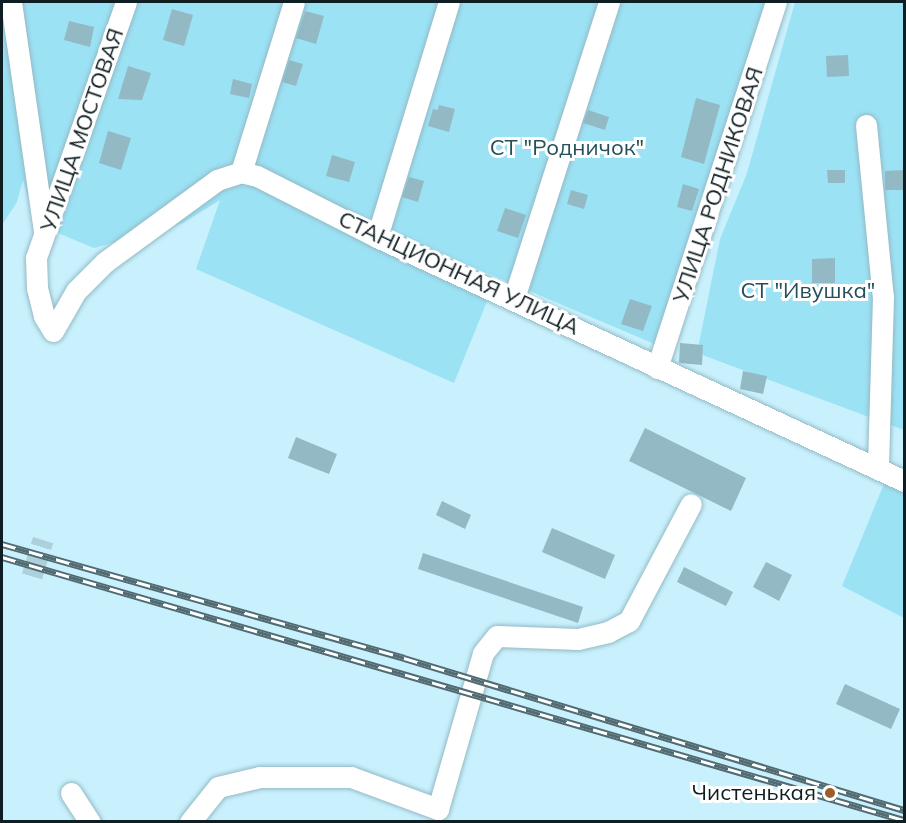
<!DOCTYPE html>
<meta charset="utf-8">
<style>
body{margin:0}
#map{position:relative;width:906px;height:823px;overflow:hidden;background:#c9f1fd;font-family:Mulish,sans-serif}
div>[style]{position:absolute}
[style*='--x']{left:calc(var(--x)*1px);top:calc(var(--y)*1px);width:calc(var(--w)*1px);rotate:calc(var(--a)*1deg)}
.green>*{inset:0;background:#9ce2f5}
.building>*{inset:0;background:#92b9c4}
.minor-tunnel>*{height:21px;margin-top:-10.5px;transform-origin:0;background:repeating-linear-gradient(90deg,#add1dc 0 21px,transparent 0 31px)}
.roads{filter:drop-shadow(0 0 2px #93bac5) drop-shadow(0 0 2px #93bac5)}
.minor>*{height:21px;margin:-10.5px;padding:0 10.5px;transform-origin:10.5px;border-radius:10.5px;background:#fff}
.rail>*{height:7px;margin-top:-3.5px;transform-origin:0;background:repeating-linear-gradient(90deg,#fff 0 14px,#526a71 0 28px);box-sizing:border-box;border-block:2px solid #526a71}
.dots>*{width:16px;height:16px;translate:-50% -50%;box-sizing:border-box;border:3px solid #fff;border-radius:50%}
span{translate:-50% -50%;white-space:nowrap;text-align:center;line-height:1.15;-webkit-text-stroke:6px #fff;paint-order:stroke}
.street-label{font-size:22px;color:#0f1e22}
.park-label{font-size:22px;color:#24505b}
.poi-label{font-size:22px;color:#0f1e22}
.right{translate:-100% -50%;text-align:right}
.frame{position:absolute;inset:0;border:3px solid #0f1e22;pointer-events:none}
</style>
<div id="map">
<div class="green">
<div style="clip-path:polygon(2px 2px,773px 2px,657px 345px,258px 176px,241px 186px,272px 184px,488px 299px,454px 383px,196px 269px,220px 200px,183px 223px,94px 248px,36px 224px,23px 180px,17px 202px,2px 225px)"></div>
<div style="clip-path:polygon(795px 2px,904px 2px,904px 430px,697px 353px,720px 239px,747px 173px)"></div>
<div style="clip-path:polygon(886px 479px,904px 487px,904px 618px,842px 586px)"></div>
</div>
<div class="building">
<div style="clip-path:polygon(172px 9px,193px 15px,184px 46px,163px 40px)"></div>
<div style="clip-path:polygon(305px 11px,324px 16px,316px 44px,296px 38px)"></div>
<div style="clip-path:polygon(69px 21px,94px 27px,90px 47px,64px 40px)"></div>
<div style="clip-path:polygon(848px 55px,849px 76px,827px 77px,826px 56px)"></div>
<div style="clip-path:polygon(289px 60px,303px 64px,296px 86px,282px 82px)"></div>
<div style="clip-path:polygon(128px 66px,151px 73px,142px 100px,118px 99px)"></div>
<div style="clip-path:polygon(233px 79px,252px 84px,249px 98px,230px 94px)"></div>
<div style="clip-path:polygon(696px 98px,720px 105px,704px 164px,681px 157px)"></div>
<div style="clip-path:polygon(439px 105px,455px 109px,449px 132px,428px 126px,433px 109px,438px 110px)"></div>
<div style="clip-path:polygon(588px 110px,609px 117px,605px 130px,583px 123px)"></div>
<div style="clip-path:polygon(108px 131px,131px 138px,121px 170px,99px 163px)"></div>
<div style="clip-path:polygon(332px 155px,355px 162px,349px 182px,326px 176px)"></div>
<div style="clip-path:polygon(827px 170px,845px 170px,845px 183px,828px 183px)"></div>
<div style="clip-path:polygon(904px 170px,904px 190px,885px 190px,885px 171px)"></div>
<div style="clip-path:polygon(409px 177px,424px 181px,418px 202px,402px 197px)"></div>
<div style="clip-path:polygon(683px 184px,699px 189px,692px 211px,677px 207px)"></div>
<div style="clip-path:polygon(571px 190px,588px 195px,584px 209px,567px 204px)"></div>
<div style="clip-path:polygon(505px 208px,526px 215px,518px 238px,497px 231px)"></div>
<div style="clip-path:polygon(835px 258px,835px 283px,812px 283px,812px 259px)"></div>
<div style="clip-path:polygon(630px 299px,652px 306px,643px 331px,621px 324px)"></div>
<div style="clip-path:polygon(680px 343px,703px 345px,702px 365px,679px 363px)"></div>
<div style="clip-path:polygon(743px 371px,767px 376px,763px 394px,740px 389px)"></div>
<div style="clip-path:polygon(645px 428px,746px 478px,731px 511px,629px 461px)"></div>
<div style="clip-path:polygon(296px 437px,337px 454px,329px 474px,288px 458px)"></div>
<div style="clip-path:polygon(442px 501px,471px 515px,465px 529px,436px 515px)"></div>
<div style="clip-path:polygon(552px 528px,615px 555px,605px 579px,542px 552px)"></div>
<div style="clip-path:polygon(423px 553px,583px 607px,578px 623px,418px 569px)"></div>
<div style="clip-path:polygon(766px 562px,792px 575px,779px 601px,753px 587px)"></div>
<div style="clip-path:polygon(684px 567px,733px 592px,726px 606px,677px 582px)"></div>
<div style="clip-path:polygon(845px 684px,900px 709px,891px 729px,836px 704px)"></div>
</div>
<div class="minor-tunnel">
<div style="--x:32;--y:576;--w:38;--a:-73"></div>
</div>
<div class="roads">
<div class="minor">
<div style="--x:11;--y:2;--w:232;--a:81.8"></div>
<div style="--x:126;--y:2;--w:271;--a:109.4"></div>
<div style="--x:36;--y:258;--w:30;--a:88"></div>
<div style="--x:37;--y:288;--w:29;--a:76"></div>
<div style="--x:44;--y:316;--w:17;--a:59"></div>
<div style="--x:53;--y:331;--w:46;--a:-60.1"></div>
<div style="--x:76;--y:291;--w:41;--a:-45"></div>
<div style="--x:105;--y:262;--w:139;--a:-36.2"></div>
<div style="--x:217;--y:180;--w:25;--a:-18"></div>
<div style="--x:241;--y:172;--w:16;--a:14"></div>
<div style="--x:257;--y:176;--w:135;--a:26.9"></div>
<div style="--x:377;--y:237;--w:581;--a:24.84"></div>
<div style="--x:866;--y:125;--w:173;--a:84.4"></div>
<div style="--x:883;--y:297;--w:172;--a:91.7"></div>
<div style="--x:241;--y:172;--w:178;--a:-72.7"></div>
<div style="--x:377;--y:237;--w:246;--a:-73"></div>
<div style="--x:514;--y:298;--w:311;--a:-72.2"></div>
<div style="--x:657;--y:368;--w:385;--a:-72"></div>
<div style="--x:71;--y:793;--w:35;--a:57"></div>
<div style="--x:190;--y:822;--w:45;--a:-51.3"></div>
<div style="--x:218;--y:787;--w:43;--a:-13.4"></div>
<div style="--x:260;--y:777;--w:91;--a:0"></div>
<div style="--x:351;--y:777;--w:93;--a:20.2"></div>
<div style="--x:438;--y:809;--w:162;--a:-73.9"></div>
<div style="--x:483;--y:653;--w:22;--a:-51"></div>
<div style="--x:497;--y:636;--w:81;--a:2.1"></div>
<div style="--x:578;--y:639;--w:31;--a:-13"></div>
<div style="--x:608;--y:632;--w:24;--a:-28"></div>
<div style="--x:629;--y:621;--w:132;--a:-62.1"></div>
</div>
</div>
<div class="rail">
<div style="--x:2;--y:544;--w:418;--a:15.8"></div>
<div style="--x:404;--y:658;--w:523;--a:16.91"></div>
<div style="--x:2;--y:557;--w:940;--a:16.26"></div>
</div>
<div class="dots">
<div style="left:830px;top:793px;background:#9e5b2c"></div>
</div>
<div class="street-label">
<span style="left:82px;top:130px;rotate:-71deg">УЛИЦА МОСТОВАЯ</span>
<span style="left:718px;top:185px;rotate:-72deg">УЛИЦА РОДНИКОВАЯ</span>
<span style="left:459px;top:273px;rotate:25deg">СТАНЦИОННАЯ УЛИЦА</span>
</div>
<div class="park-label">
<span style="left:567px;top:148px">СТ "Родничок"</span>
<span style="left:808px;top:291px">СТ "Ивушка"</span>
</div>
<div class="poi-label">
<span class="right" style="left:816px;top:793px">Чистенькая</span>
</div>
<div class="frame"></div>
</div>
